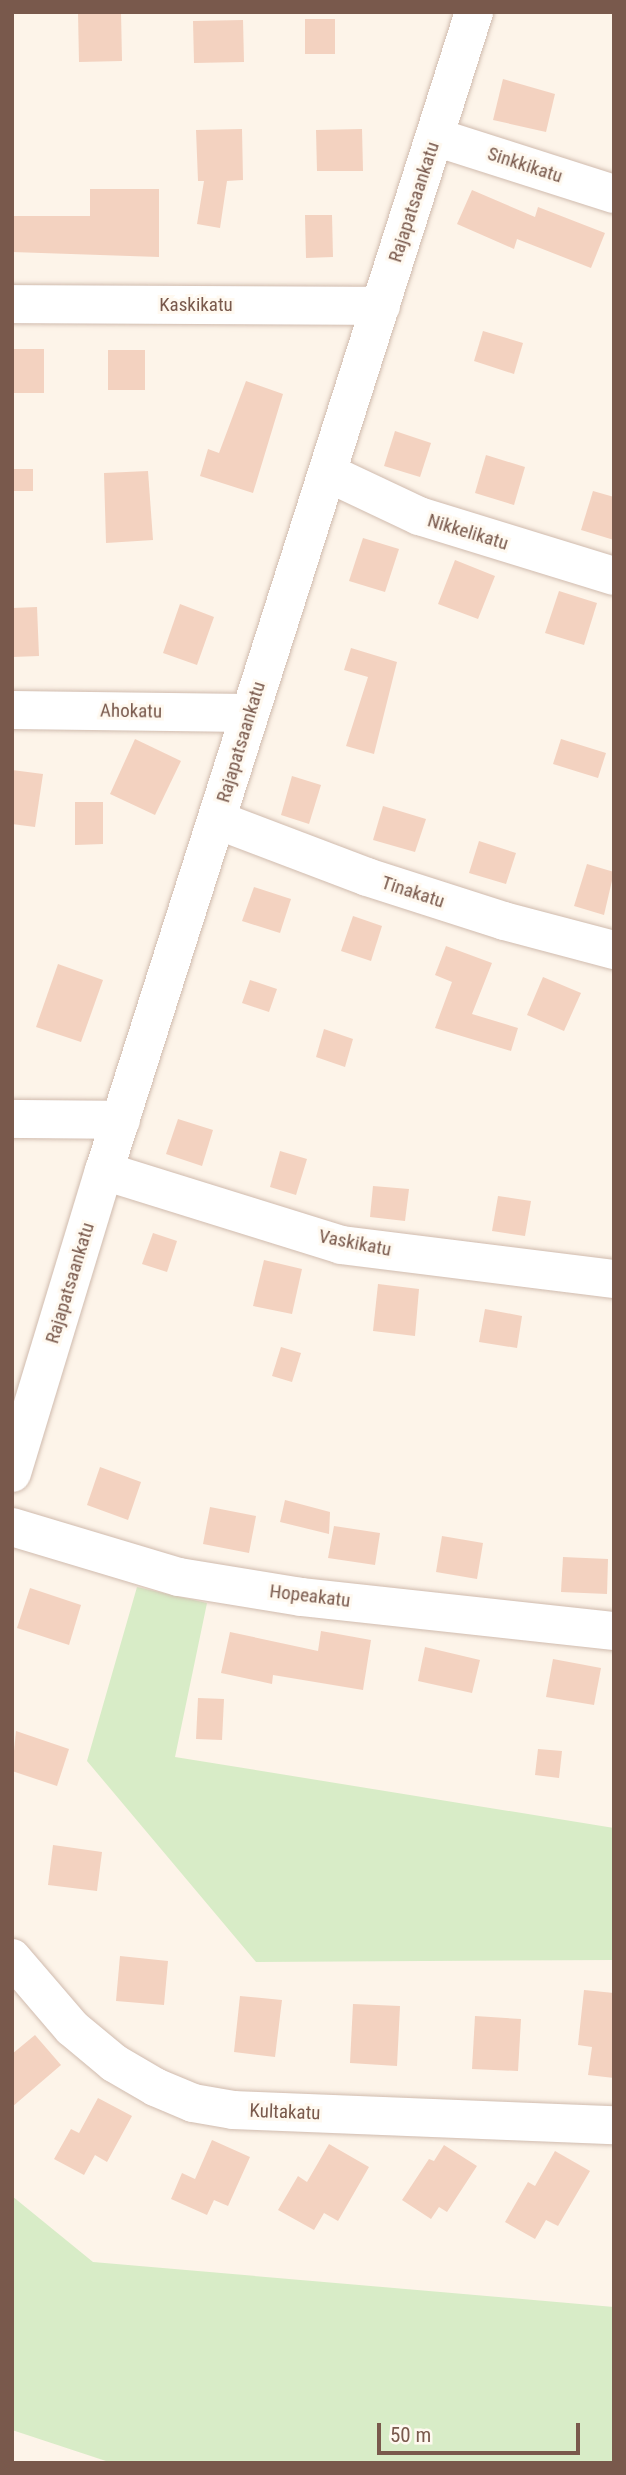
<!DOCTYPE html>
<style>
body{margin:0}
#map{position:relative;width:626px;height:2475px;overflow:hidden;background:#fdf4e9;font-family:"Roboto Condensed",sans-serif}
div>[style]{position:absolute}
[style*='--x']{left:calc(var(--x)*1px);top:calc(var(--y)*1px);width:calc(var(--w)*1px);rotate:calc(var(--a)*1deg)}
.green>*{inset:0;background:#d8ecc7}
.building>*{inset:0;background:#f3d2c0}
.roads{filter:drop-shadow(0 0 2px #d0bbae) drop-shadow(0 0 2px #d0bbae)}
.minor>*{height:38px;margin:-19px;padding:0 19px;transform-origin:19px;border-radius:19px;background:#fff}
span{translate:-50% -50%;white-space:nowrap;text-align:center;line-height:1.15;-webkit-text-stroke:6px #fff9f0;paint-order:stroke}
.street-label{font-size:19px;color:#79594c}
.frame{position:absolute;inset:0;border:14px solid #79594c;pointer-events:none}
.scale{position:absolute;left:377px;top:2423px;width:203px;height:32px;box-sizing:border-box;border:4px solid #79594c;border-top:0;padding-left:9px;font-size:21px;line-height:24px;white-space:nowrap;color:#79594c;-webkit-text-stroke:5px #fff9f0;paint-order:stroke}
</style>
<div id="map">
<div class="green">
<div style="clip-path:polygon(137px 1587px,207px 1603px,175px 1757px,614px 1828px,614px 1960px,256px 1962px,87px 1761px)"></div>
<div style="clip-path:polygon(12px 2196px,93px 2262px,614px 2307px,614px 2463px,112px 2463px,12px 2430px)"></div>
</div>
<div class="building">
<div style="clip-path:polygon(78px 12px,121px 12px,122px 61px,79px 62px)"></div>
<div style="clip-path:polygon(305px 19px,335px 19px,335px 54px,305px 54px)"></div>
<div style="clip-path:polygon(243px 20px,244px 62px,194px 63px,193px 21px)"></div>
<div style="clip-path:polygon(503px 79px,555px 94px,546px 132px,493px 120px)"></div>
<div style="clip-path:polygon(242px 129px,243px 180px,227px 181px,220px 228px,197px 224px,204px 181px,198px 181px,196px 130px)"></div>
<div style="clip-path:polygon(362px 129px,363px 171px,317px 171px,316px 130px)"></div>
<div style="clip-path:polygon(90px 189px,159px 189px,159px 257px,12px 252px,12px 216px,90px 216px)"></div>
<div style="clip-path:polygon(472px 190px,535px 217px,538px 207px,605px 233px,591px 268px,517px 239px,514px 249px,457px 224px)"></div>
<div style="clip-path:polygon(305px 215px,332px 215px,333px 257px,306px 258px)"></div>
<div style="clip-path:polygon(483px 331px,523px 343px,514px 374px,474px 361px)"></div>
<div style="clip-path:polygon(12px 349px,44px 349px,44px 393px,12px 393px)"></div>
<div style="clip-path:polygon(108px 350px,145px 350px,145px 390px,108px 390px)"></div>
<div style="clip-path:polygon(246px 381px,283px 394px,253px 493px,200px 476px,208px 449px,219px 453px)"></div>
<div style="clip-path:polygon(395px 431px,431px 443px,420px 477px,384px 466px)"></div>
<div style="clip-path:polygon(486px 455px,525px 467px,514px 505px,475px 493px)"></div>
<div style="clip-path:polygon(12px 469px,33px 469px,33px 491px,12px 491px)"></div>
<div style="clip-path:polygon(148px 471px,153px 540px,106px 543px,104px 473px)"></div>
<div style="clip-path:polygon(593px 491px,614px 497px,614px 540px,581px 530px)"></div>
<div style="clip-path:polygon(363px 538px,399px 549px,385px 592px,349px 581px)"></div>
<div style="clip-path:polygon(455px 560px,495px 576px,478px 619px,438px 604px)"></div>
<div style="clip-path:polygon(559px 591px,597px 603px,584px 645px,545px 633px)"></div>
<div style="clip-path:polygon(180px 604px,214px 617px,197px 665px,163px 653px)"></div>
<div style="clip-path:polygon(37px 607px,39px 656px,12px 657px,12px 608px)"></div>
<div style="clip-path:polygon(351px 648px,397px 662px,374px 754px,346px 746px,368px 677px,344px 670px)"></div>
<div style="clip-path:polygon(135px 739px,181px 761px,155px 815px,110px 794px)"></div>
<div style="clip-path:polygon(561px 739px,606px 753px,598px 778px,553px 764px)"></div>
<div style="clip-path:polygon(12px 770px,43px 774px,35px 827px,12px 824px)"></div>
<div style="clip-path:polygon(292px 776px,321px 785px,309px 824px,281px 815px)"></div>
<div style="clip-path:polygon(75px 802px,103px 802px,103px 844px,75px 845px)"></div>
<div style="clip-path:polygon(383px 806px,426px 819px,415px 852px,373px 840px)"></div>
<div style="clip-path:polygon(479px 841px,516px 853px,506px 884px,469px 873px)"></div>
<div style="clip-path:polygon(587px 864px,614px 872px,604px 915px,574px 906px)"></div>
<div style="clip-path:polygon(254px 887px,291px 899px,280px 933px,242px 921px)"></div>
<div style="clip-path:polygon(353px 916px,382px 926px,371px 961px,341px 951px)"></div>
<div style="clip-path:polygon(446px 946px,492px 963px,472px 1014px,518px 1028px,511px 1051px,435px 1028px,452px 982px,435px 975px)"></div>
<div style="clip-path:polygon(58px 964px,103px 980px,81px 1042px,36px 1027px)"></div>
<div style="clip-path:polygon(543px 977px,581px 993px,564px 1031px,527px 1015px)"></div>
<div style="clip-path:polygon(250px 980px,277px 989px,269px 1012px,242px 1003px)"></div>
<div style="clip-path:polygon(324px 1029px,353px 1039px,345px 1067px,316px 1057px)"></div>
<div style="clip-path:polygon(178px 1119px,213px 1130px,202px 1166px,166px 1154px)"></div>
<div style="clip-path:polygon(280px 1151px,307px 1159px,296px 1195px,270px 1187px)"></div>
<div style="clip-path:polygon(373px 1186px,409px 1189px,405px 1221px,370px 1217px)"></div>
<div style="clip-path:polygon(498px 1196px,531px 1201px,525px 1236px,492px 1231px)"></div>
<div style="clip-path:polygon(153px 1233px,177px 1241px,167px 1272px,142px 1264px)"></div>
<div style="clip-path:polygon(264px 1260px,302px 1269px,292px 1314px,253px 1306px)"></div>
<div style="clip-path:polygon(378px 1284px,419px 1289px,415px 1336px,373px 1331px)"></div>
<div style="clip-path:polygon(485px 1309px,522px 1316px,517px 1348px,479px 1342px)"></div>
<div style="clip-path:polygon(281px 1347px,301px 1353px,292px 1382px,272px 1376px)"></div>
<div style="clip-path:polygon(100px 1467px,141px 1482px,128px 1520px,87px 1505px)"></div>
<div style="clip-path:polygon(285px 1500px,330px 1512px,329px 1534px,280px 1522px)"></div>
<div style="clip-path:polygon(210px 1507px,256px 1516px,249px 1553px,203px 1544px)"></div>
<div style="clip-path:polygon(334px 1526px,380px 1533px,375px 1565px,328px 1558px)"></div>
<div style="clip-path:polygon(442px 1536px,483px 1543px,477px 1579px,436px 1572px)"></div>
<div style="clip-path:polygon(563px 1557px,608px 1559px,607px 1594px,561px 1592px)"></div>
<div style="clip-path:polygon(30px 1588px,81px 1605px,69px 1645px,17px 1628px)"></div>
<div style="clip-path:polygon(321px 1631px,371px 1640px,363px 1690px,273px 1675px,272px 1684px,221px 1673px,230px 1632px,318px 1651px)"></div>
<div style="clip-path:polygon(425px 1647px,480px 1660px,472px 1693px,418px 1681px)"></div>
<div style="clip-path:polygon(553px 1659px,601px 1668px,594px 1705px,546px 1697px)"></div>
<div style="clip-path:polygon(198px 1698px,224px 1699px,222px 1740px,196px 1739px)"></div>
<div style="clip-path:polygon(16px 1731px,69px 1749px,57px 1786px,12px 1771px)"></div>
<div style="clip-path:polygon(538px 1749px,562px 1751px,559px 1778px,535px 1775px)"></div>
<div style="clip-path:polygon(53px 1845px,102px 1852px,97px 1891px,48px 1885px)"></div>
<div style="clip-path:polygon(120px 1956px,168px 1961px,164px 2005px,116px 2001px)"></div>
<div style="clip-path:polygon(584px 1990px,614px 1993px,614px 2078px,588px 2075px,592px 2047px,578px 2045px)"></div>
<div style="clip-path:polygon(240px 1996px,282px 2000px,275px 2057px,234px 2052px)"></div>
<div style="clip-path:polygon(353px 2004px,400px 2006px,397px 2066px,350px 2063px)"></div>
<div style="clip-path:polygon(475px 2016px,521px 2019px,518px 2071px,472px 2069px)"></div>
<div style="clip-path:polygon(35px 2035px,61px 2065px,12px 2107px,12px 2054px)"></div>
<div style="clip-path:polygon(98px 2098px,132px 2116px,107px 2162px,95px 2155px,84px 2175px,54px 2159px,71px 2129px,79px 2133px)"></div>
<div style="clip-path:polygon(212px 2140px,250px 2157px,228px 2206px,214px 2200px,207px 2215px,171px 2199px,182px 2173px,195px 2179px)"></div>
<div style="clip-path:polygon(329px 2144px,369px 2167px,338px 2221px,324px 2213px,314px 2230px,278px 2210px,298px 2176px,307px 2182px)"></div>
<div style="clip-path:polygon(444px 2145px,477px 2166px,447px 2212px,439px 2207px,431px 2219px,402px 2200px,429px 2159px,434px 2161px)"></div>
<div style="clip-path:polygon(555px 2151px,590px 2171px,558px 2226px,546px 2220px,535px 2239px,505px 2222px,528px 2182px,535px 2186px)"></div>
</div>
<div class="roads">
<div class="minor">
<div style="--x:435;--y:137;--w:188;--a:17.7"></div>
<div style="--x:12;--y:304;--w:369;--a:0.3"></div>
<div style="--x:328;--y:473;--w:101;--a:25.3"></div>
<div style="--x:419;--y:516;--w:204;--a:17.1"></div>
<div style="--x:12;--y:710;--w:237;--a:0.7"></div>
<div style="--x:217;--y:820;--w:160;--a:20.8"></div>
<div style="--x:367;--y:877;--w:144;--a:17.8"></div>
<div style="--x:504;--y:921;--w:114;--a:14.8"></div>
<div style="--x:12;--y:1119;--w:109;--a:0.5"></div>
<div style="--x:104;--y:1171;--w:248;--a:17.3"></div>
<div style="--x:341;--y:1245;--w:275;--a:7.1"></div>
<div style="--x:12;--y:1473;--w:316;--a:-73.1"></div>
<div style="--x:104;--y:1171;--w:1217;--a:-72.29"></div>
<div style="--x:12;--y:1527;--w:174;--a:16.7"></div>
<div style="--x:179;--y:1577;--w:124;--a:9.3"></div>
<div style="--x:301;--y:1597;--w:315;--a:6.2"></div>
<div style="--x:12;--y:1958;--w:92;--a:49.4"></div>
<div style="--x:72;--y:2028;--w:55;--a:39.8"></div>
<div style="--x:114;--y:2063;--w:48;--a:30.3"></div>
<div style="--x:155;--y:2087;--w:41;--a:22.8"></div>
<div style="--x:193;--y:2103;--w:41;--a:9.9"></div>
<div style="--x:233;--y:2110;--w:381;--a:2.3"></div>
</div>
</div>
<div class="street-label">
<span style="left:525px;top:165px;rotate:18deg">Sinkkikatu</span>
<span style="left:414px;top:202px;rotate:-72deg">Rajapatsaankatu</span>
<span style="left:196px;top:305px">Kaskikatu</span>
<span style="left:468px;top:532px;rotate:17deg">Nikkelikatu</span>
<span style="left:131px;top:711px;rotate:1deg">Ahokatu</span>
<span style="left:241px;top:742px;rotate:-73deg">Rajapatsaankatu</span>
<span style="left:413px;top:892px;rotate:18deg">Tinakatu</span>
<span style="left:355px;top:1243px;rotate:11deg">Vaskikatu</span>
<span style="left:70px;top:1283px;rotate:-73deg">Rajapatsaankatu</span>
<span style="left:310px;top:1596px;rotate:7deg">Hopeakatu</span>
<span style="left:285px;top:2112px;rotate:2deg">Kultakatu</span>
</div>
<div class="frame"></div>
<div class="scale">50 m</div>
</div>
